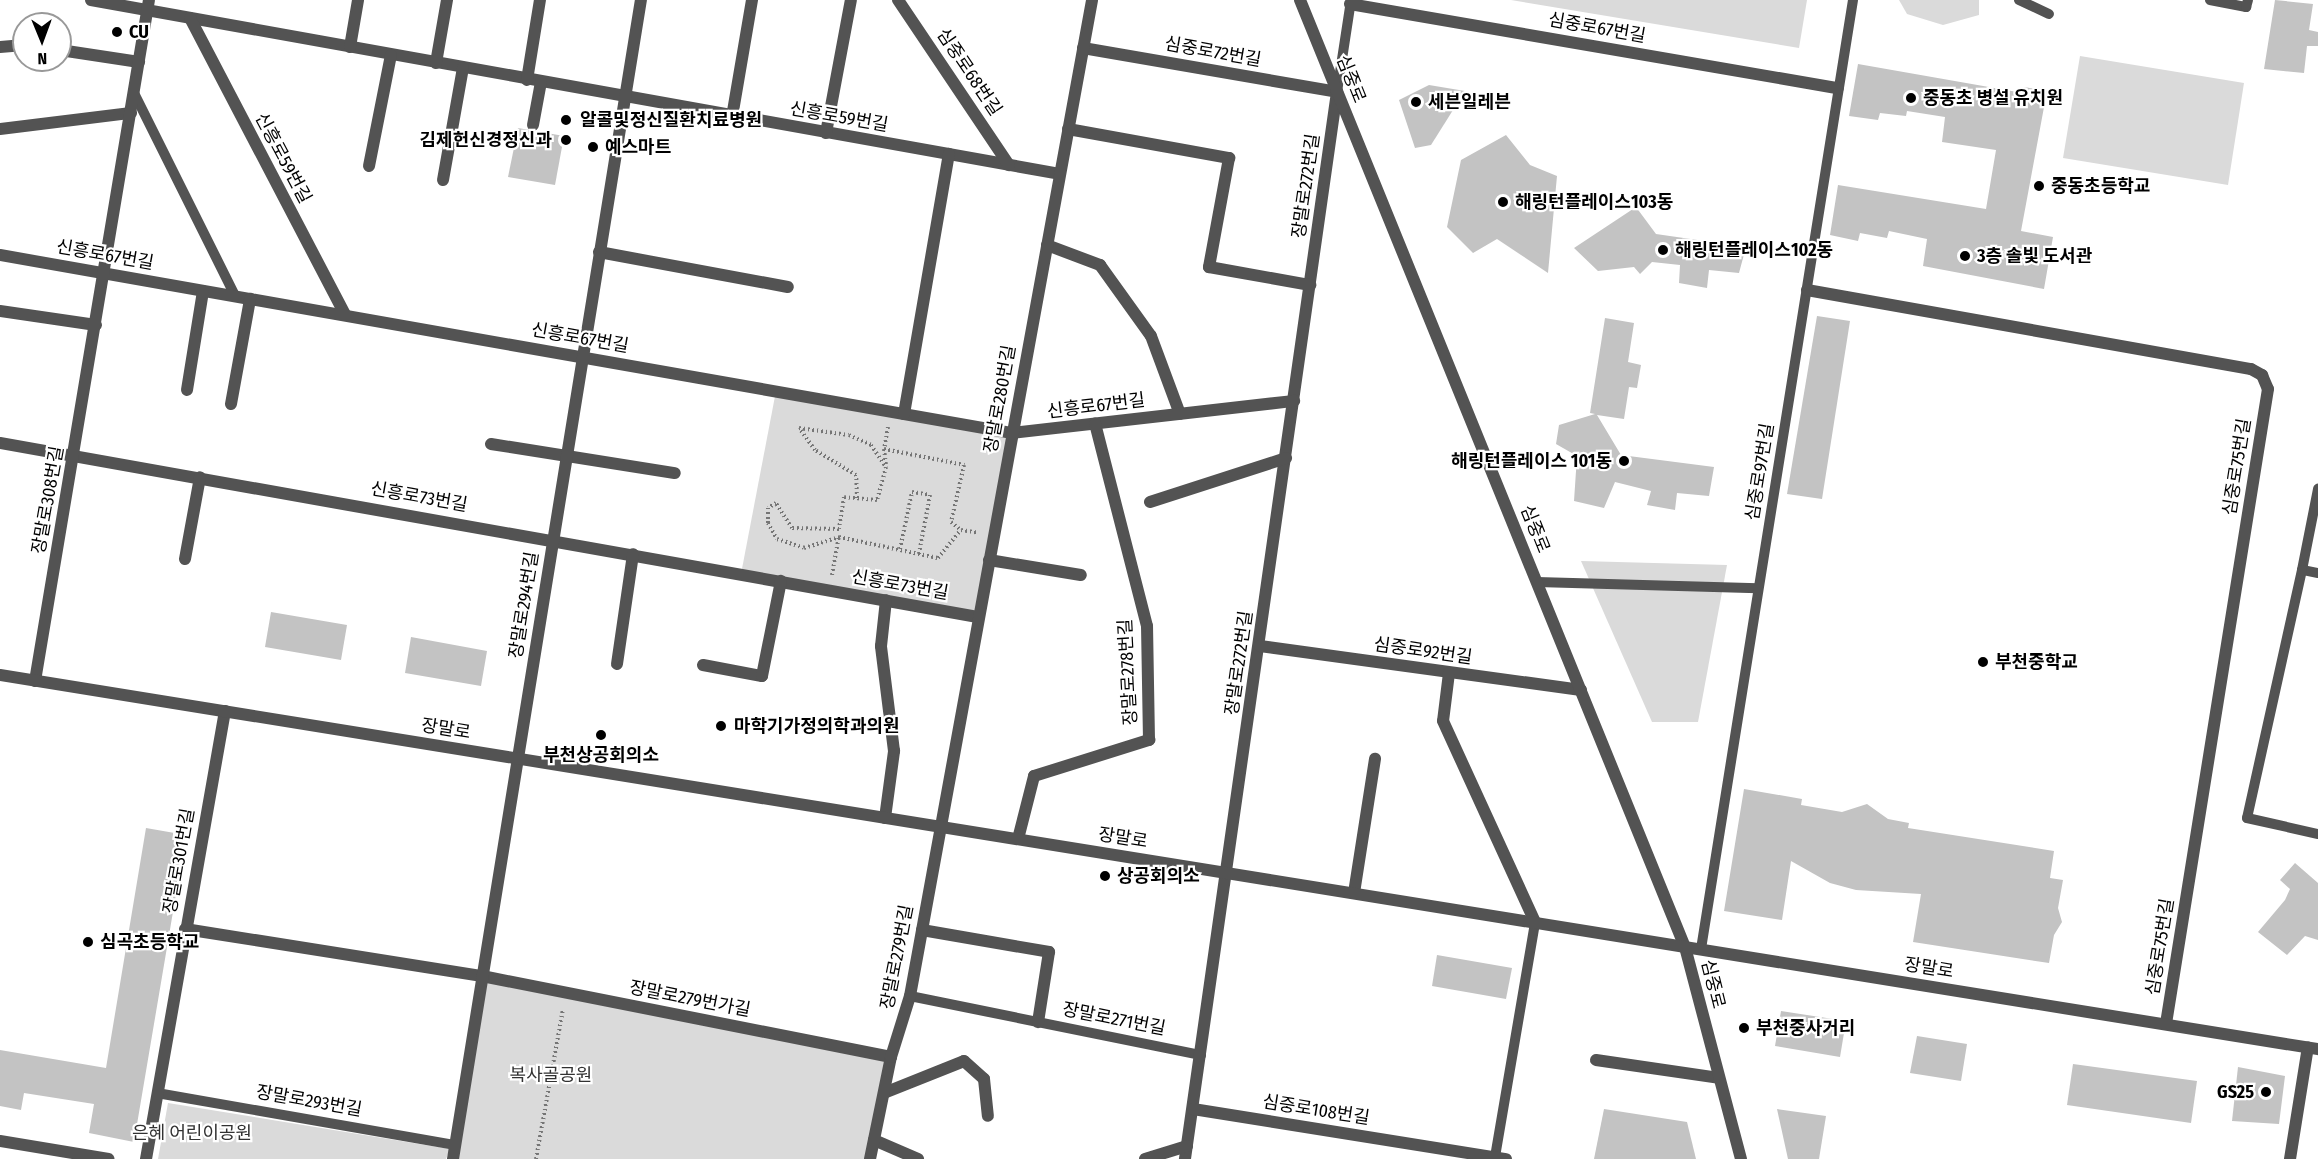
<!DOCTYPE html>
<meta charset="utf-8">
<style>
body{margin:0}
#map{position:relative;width:2318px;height:1159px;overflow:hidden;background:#fff;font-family:"Fira Sans Condensed","Noto Sans KR",sans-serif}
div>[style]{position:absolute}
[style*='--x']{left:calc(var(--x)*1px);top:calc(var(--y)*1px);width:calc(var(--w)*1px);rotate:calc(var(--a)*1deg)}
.green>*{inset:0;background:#dadada}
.building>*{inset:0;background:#c3c3c3}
.path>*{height:4px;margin-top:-2px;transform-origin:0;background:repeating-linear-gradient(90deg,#757575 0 1.5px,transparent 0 4.5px)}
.service>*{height:10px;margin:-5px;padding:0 5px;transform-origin:5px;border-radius:5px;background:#535353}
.minor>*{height:12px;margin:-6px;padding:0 6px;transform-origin:6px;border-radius:6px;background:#535353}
.tertiary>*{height:12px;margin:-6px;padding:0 6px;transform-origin:6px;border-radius:6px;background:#535353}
.dots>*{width:16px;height:16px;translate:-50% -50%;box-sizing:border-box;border:3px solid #fff;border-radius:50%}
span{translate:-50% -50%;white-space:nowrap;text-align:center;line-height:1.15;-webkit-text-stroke:4.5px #fff;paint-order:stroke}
.street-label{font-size:18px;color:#000}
.poi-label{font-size:18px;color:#000;font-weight:700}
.left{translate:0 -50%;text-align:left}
.right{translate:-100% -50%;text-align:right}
.park-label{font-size:18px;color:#313131}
.north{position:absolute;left:12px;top:12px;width:60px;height:60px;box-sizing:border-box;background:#fff;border:2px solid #999;border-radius:50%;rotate:179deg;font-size:16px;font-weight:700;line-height:24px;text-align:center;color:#000}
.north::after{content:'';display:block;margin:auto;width:21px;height:27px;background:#000;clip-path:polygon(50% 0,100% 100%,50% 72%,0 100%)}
</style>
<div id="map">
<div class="green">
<div style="clip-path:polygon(1511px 0,1807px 0,1799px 48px)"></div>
<div style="clip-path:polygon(1899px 0,1979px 0,1979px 15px,1943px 25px,1907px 14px)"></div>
<div style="clip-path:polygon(2080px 56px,2244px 83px,2228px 185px,2063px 158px)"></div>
<div style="clip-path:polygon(776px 391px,1012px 433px,978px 617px,741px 574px)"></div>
<div style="clip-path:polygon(1581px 561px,1727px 565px,1698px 722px,1652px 722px)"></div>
<div style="clip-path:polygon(482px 976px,891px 1057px,870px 1159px,453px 1159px)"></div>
<div style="clip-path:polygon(168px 1103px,450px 1149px,446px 1159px,158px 1159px)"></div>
</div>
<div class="building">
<div style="clip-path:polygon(2275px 0,2313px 4px,2309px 30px,2318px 32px,2318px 46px,2307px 46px,2304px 73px,2264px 69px)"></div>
<div style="clip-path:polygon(1858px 64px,2023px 93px,2024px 87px,2047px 91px,2021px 231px,2053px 237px,2044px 289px,1923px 266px,1927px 239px,1889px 231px,1887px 238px,1860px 233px,1858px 241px,1830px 235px,1838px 185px,1986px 209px,1996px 150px,1942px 142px,1945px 117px,1907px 111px,1906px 116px,1880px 113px,1878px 120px,1849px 116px)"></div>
<div style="clip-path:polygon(1429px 85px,1465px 91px,1431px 145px,1415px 148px,1399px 100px)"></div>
<div style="clip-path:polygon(518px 128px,564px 136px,555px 185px,508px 177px)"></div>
<div style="clip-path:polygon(1506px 135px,1530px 165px,1557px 176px,1548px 273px,1497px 239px,1473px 253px,1447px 227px,1461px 160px)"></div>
<div style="clip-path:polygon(1636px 207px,1656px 234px,1746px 247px,1739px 273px,1709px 270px,1707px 288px,1679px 283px,1680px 265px,1652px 262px,1640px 274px,1634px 267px,1598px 271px,1574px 248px)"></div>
<div style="clip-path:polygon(1817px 316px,1850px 321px,1822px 499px,1787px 494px)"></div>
<div style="clip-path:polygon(1605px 318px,1634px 323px,1628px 362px,1641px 365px,1637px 388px,1629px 387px,1624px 419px,1597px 415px,1621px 455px,1714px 467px,1709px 496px,1677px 493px,1675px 510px,1647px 505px,1651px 491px,1615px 482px,1604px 508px,1574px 501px,1577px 456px,1556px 444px,1559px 425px,1595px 414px,1590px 413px)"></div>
<div style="clip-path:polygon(271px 612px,347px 625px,341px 660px,265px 647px)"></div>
<div style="clip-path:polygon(411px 637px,487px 651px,481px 686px,405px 673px)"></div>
<div style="clip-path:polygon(1744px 789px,1802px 799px,1801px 805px,1842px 812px,1867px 804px,1888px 819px,1909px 823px,1908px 828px,2054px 851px,2050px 878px,2063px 880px,2058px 908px,2062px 922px,2054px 935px,2049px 963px,1913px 942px,1921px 894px,1856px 890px,1830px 883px,1791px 861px,1782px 920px,1724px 911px)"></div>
<div style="clip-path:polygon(146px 828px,186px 835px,134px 1142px,89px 1133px,94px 1104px,24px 1093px,21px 1110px,0 1106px,0 1050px,106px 1068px)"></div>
<div style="clip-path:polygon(2295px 863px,2318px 883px,2318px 940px,2305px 936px,2287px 955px,2258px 932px,2285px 900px,2290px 889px,2280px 880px)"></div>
<div style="clip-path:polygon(1437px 955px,1512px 968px,1506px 999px,1432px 986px)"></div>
<div style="clip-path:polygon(1781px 1011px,1846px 1021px,1840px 1057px,1775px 1046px)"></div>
<div style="clip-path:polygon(1917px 1036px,1967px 1044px,1961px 1081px,1910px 1073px)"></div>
<div style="clip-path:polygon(2073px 1064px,2197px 1081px,2191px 1123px,2067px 1105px)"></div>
<div style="clip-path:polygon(2238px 1067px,2285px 1076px,2279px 1124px,2232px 1121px)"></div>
<div style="clip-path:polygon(1604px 1109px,1687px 1122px,1696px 1159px,1594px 1159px)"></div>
<div style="clip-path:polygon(1777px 1109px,1826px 1116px,1819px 1159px,1788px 1159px)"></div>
</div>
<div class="path">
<div style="--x:888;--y:427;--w:22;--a:100"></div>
<div style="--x:884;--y:449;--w:82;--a:11.3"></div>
<div style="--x:964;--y:465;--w:58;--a:102.8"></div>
<div style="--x:951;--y:522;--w:13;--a:39"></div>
<div style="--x:961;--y:530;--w:18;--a:9"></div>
<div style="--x:884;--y:449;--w:17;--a:83"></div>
<div style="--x:857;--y:498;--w:23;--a:-92"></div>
<div style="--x:856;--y:475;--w:48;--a:-148.6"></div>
<div style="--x:815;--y:450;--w:27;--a:-126"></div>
<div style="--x:799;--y:428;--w:50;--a:8"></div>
<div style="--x:849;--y:435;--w:24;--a:24"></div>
<div style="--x:871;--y:445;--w:27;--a:56"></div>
<div style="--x:886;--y:467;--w:34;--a:105"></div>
<div style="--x:877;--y:500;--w:33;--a:-175"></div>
<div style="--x:844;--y:497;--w:32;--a:99"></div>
<div style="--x:839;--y:529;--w:47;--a:-178.8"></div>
<div style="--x:792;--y:528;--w:30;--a:-123"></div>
<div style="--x:776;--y:503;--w:9;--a:148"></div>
<div style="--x:768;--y:508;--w:15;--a:90"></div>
<div style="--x:768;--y:523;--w:18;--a:61"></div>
<div style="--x:777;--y:539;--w:28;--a:18"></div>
<div style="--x:804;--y:548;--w:37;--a:-17"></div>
<div style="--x:839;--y:537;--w:101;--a:12"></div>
<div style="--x:938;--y:558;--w:36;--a:-51"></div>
<div style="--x:900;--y:549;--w:58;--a:-78.1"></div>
<div style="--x:912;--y:492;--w:18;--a:9"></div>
<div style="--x:930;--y:495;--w:60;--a:100.6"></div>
<div style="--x:832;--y:575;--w:39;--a:-80"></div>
<div style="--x:536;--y:1159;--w:152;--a:-79.8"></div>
</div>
<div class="service">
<div style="--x:2019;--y:0;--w:33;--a:25"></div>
<div style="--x:2210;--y:0;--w:37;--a:11"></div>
<div style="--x:2246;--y:7;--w:7;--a:-74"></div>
<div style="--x:1337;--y:92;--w:93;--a:-81.3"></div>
<div style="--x:134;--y:93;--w:227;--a:63.5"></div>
<div style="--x:2302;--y:570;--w:83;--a:-78.8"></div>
<div style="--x:2318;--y:573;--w:16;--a:-169"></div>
<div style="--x:2302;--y:570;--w:254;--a:102.5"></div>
<div style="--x:2247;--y:818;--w:73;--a:12.7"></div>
<div style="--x:1537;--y:582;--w:221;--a:1.6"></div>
<div style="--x:1701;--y:949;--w:961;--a:-80.9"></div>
<div style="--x:910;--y:996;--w:297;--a:11.5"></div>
<div style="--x:157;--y:1093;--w:303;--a:9.9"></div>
<div style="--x:1495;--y:1157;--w:238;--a:-80.3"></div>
</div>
<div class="minor">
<div style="--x:91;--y:0;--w:984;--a:10.18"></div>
<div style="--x:898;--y:0;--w:199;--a:56.1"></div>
<div style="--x:1350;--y:4;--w:495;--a:9.8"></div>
<div style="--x:190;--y:18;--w:335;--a:62.4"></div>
<div style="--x:0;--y:47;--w:24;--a:-5"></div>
<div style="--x:350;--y:47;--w:48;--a:-80.3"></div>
<div style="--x:1083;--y:48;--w:258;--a:9.8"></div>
<div style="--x:1337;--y:92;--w:1078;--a:98.11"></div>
<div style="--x:60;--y:50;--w:80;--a:8.6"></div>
<div style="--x:436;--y:63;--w:64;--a:-80.1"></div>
<div style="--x:527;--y:80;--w:81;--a:-80.8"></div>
<div style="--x:732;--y:117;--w:119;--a:-80.3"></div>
<div style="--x:533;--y:125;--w:44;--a:-79.5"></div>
<div style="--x:0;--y:129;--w:132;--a:-7"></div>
<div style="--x:1068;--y:129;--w:164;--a:10.2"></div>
<div style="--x:1229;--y:158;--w:111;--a:100.4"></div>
<div style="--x:1209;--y:267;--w:103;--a:10.1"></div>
<div style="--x:826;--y:133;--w:135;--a:-79.4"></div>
<div style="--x:369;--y:166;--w:113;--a:-78.8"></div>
<div style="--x:443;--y:180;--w:114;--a:-79.9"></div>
<div style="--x:1047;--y:245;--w:57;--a:20.7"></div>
<div style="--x:1100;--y:265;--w:87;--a:54.3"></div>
<div style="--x:1151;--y:336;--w:83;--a:69.6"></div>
<div style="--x:599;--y:252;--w:192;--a:10.5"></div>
<div style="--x:0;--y:255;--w:1028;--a:9.98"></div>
<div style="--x:1012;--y:433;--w:284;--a:-6.5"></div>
<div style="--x:1807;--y:290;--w:451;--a:10.1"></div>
<div style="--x:2251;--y:369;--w:13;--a:29"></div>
<div style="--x:2262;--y:375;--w:15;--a:67"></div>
<div style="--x:2268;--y:389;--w:643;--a:99.13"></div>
<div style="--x:0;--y:311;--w:97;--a:8.3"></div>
<div style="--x:187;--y:390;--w:100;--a:-80.8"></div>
<div style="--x:231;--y:404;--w:107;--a:-79.7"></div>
<div style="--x:904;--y:414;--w:264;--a:-80.2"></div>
<div style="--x:0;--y:443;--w:993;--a:10.09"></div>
<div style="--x:491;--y:444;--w:186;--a:9"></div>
<div style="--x:1150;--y:502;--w:143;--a:-17.9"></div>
<div style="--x:185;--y:559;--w:83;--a:-79.6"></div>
<div style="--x:989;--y:560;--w:93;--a:9.3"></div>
<div style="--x:1260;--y:646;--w:324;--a:7.8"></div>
<div style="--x:617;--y:664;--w:111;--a:-81.7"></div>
<div style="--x:703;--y:665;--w:60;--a:10.6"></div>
<div style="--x:762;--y:676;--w:97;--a:-78.7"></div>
<div style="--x:1449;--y:673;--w:48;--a:97.1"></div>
<div style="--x:1443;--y:721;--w:221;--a:65.4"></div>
<div style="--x:35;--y:681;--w:690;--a:-80.5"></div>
<div style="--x:885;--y:818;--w:68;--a:-82.3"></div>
<div style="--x:894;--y:751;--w:106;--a:-97.1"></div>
<div style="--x:881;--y:646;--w:46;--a:-83.8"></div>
<div style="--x:1018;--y:839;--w:65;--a:-75.7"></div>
<div style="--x:1034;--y:776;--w:121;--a:-17.4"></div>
<div style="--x:1149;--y:740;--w:114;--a:-91"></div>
<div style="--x:1147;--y:626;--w:209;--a:-104.4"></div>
<div style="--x:1354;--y:893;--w:136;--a:-81.1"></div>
<div style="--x:185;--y:929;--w:301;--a:9"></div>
<div style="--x:482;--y:976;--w:417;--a:11.2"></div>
<div style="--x:922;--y:930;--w:129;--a:9.8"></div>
<div style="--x:1049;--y:952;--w:71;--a:98.9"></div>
<div style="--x:1596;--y:1060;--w:124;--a:8.3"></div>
<div style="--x:884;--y:1093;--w:86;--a:-21.8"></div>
<div style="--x:964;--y:1061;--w:27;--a:42"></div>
<div style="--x:984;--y:1079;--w:37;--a:84"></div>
<div style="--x:1193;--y:1109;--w:317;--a:9.1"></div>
<div style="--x:874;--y:1140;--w:48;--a:23.4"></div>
<div style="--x:0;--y:1141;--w:110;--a:9.4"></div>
<div style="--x:146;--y:1159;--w:455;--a:-80"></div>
<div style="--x:453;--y:1159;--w:1174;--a:-80.79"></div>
<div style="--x:870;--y:1159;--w:104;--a:-78.4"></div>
<div style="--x:891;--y:1057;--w:64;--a:-72.7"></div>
<div style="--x:910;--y:996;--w:1012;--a:-79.64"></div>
<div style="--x:1145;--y:1159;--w:44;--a:-17.2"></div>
<div style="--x:2290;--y:1159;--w:113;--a:-80.9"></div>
</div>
<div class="tertiary">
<div style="--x:1300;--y:0;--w:1022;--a:67.88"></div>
<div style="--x:1685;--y:947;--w:219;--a:75.2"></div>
<div style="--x:0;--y:675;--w:2348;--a:9.17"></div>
</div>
<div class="dots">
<div style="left:117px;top:32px;background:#000"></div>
<div style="left:1911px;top:98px;background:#000"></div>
<div style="left:1416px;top:102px;background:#000"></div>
<div style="left:566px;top:120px;background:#000"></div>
<div style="left:566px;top:140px;background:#000"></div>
<div style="left:593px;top:147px;background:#000"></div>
<div style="left:2039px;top:186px;background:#000"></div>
<div style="left:1503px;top:202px;background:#000"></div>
<div style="left:1663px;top:250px;background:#000"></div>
<div style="left:1965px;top:256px;background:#000"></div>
<div style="left:1624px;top:461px;background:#000"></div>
<div style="left:1983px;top:662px;background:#000"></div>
<div style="left:721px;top:726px;background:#000"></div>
<div style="left:601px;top:735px;background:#000"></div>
<div style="left:1105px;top:876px;background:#000"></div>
<div style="left:88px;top:942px;background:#000"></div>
<div style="left:1744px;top:1028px;background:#000"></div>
<div style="left:2266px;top:1092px;background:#000"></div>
</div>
<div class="street-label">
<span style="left:1597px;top:28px;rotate:10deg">심중로67번길</span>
<span style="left:1213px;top:52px;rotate:10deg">심중로72번길</span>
<span style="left:969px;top:72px;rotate:56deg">심중로68번길</span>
<span style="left:1351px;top:79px;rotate:68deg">심중로</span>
<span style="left:839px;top:117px;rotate:10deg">신흥로59번길</span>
<span style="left:283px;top:158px;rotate:62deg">신흥로59번길</span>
<span style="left:1306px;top:186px;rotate:-82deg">장말로272번길</span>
<span style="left:105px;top:255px;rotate:10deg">신흥로67번길</span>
<span style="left:580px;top:338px;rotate:10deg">신흥로67번길</span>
<span style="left:1000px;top:399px;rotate:-80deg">장말로280번길</span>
<span style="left:1096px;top:406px;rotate:-7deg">신흥로67번길</span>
<span style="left:2237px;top:467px;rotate:-81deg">심중로75번길</span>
<span style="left:1760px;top:472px;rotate:-81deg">심중로97번길</span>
<span style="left:419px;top:497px;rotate:10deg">신흥로73번길</span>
<span style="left:48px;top:500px;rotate:-80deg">장말로308번길</span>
<span style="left:1535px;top:529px;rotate:68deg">심중로</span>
<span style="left:900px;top:585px;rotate:10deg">신흥로73번길</span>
<span style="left:524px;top:605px;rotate:-81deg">장말로294번길</span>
<span style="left:1423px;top:651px;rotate:8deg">심중로92번길</span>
<span style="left:1239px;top:663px;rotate:-82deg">장말로272번길</span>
<span style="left:1128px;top:672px;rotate:-93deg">장말로278번길</span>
<span style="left:446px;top:729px;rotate:9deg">장말로</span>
<span style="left:1123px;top:838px;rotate:9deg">장말로</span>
<span style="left:179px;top:861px;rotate:-80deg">장말로301번길</span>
<span style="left:2160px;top:947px;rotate:-81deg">심중로75번길</span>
<span style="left:897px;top:957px;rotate:-79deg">장말로279번길</span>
<span style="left:1929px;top:968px;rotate:9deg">장말로</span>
<span style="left:1713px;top:984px;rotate:76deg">심중로</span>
<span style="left:690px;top:999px;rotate:11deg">장말로279번가길</span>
<span style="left:1114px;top:1019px;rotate:11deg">장말로271번길</span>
<span style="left:309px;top:1101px;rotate:10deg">장말로293번길</span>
<span style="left:1316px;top:1110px;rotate:9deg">심중로108번길</span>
</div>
<div class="poi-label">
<span class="left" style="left:129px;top:32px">CU</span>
<span class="left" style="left:1923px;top:98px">중동초 병설 유치원</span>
<span class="left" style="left:1428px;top:102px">세븐일레븐</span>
<span class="left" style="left:580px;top:120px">알콜및정신질환치료병원</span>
<span class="right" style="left:552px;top:140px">김제헌신경정신과</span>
<span class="left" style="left:605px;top:147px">예스마트</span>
<span class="left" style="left:2051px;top:186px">중동초등학교</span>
<span class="left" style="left:1515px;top:202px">해링턴플레이스103동</span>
<span class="left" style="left:1675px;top:250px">해링턴플레이스102동</span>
<span class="left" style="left:1977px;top:256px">3층 솔빛 도서관</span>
<span class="right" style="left:1612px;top:461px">해링턴플레이스 101동</span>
<span class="left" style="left:1995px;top:662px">부천중학교</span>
<span class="left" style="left:734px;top:726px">마학기가정의학과의원</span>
<span style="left:601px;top:755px">부천상공회의소</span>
<span class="left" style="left:1117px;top:876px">상공회의소</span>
<span class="left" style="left:100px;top:942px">심곡초등학교</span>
<span class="left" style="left:1756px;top:1028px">부천중사거리</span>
<span class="right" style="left:2254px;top:1092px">GS25</span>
</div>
<div class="park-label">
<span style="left:551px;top:1075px">복사골공원</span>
<span style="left:192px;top:1133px">은혜 어린이공원</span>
</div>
<div class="north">N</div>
</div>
